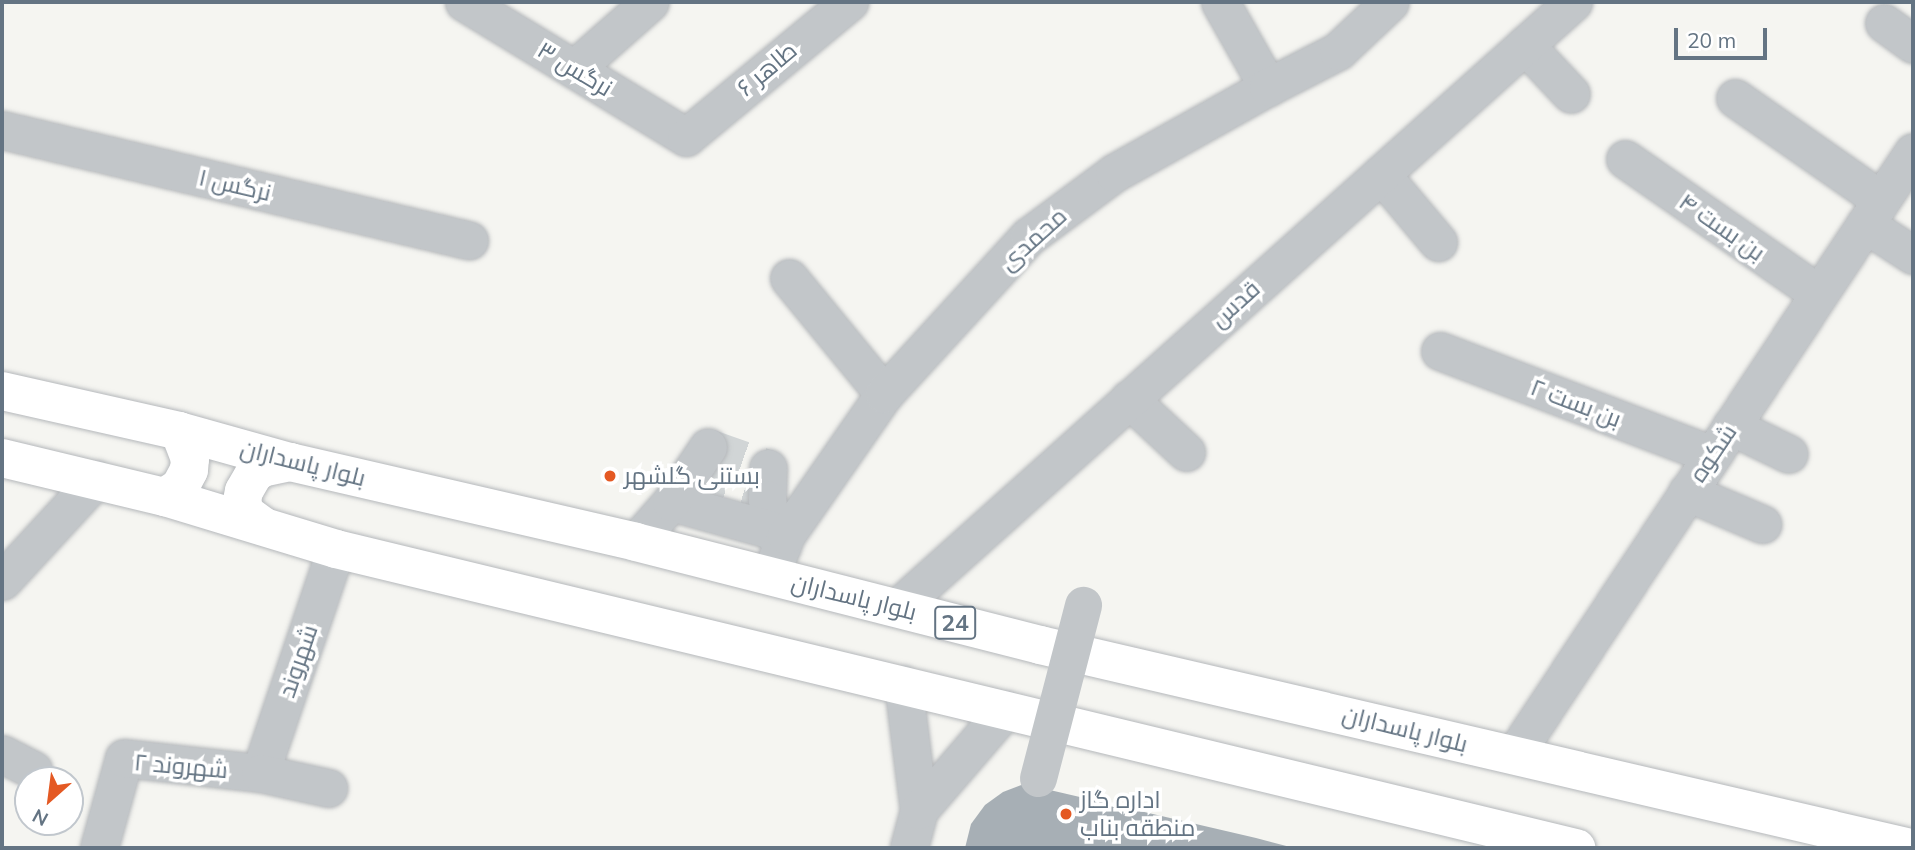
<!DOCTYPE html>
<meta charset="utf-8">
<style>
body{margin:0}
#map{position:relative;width:1915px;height:850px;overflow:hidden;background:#f5f5f1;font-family:Mulish,Cairo,sans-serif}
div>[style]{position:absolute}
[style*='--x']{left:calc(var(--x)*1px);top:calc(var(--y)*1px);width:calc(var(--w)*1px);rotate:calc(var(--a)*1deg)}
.shadow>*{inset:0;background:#0003}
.building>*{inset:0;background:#a7afb5}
.minor-tunnel>*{height:37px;margin-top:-18.5px;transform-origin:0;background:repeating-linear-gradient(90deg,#d1d5d6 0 37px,transparent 0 55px)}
.roads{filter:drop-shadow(0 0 2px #b5b8bb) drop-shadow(0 0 2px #b5b8bb)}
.minor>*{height:37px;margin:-18.5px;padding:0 18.5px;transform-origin:18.5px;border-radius:18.5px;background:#c2c6c9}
.highway>*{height:38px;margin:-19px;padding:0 19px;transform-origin:19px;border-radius:19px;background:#fff}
.minor-bridge>*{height:37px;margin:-18.5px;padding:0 18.5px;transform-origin:18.5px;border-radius:18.5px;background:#c2c6c9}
.dots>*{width:19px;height:19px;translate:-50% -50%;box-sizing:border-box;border:4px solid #fff;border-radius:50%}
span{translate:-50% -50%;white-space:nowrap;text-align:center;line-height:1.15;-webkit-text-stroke:7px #fff;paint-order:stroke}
.shield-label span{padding:2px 5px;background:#fff;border:2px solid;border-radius:5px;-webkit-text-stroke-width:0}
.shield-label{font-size:23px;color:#647483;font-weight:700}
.street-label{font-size:24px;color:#647483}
.poi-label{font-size:24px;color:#647483}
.left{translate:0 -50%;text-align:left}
.frame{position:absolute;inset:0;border:4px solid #647483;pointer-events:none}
.north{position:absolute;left:14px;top:766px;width:70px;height:70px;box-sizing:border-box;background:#fff;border:2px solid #c1c7cd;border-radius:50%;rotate:208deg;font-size:19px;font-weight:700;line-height:28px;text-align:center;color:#647483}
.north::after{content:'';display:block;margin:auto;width:24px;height:32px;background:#e45923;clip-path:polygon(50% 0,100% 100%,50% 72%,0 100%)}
.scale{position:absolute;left:1674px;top:28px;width:93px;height:32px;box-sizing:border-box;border:4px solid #647483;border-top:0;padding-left:9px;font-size:21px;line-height:24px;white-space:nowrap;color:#647483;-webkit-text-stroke:5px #fff;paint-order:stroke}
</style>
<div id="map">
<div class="shadow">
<div style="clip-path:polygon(973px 825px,1255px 840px,1290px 848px,967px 848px)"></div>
</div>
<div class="building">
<div style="clip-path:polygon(1024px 784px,1256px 838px,1294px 848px,965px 848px,971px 824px,985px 805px,1003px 792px)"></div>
</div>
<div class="minor-tunnel">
<div style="--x:708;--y:447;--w:64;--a:19.3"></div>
<div style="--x:691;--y:476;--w:79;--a:16.8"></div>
</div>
<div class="roads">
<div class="minor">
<div style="--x:464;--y:2;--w:260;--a:31.3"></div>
<div style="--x:686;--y:137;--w:212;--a:-39.6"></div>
<div style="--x:1220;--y:2;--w:98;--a:60.5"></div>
<div style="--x:1884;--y:23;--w:36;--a:36"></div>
<div style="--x:1525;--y:45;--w:67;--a:46.8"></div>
<div style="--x:574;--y:69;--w:101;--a:-41.4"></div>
<div style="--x:1735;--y:98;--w:178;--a:34.9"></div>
<div style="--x:2;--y:130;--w:480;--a:13.3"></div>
<div style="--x:1625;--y:159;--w:236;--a:34.8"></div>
<div style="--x:1381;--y:174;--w:89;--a:50"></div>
<div style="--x:1865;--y:224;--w:57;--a:32.9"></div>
<div style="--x:789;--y:278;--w:150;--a:50.7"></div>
<div style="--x:1440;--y:351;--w:291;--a:20.9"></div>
<div style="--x:1129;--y:399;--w:78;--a:42.9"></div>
<div style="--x:1731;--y:426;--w:64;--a:25.8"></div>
<div style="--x:768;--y:468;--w:31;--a:92"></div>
<div style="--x:767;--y:499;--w:31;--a:81"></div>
<div style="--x:772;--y:530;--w:19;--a:58"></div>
<div style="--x:1687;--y:492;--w:82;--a:23.1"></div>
<div style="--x:671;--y:502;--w:105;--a:15.5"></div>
<div style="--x:636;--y:542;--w:53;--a:-48.8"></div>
<div style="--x:671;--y:502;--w:66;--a:-56.1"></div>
<div style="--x:770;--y:576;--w:44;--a:-68.7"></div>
<div style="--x:786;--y:535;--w:172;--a:-55.2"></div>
<div style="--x:884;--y:394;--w:214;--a:-47.5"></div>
<div style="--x:1029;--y:236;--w:106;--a:-36.5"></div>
<div style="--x:1114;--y:173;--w:176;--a:-29.2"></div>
<div style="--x:1268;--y:87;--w:79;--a:-27.2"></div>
<div style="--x:1338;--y:51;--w:71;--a:-43.3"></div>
<div style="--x:2;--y:581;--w:139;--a:-47.3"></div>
<div style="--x:897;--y:608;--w:908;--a:-41.87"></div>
<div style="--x:903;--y:684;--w:127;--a:82.8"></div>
<div style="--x:919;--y:810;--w:39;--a:105"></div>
<div style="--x:2;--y:754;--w:35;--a:27"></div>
<div style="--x:1514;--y:755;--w:723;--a:-56.51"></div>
<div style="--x:260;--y:773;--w:237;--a:-71.3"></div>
<div style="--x:919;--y:810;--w:133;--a:-49.3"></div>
<div style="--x:99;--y:848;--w:93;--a:-74.5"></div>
<div style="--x:124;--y:758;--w:137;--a:6.3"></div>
<div style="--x:260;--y:773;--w:70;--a:12.4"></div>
</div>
<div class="highway">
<div style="--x:2;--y:391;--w:181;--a:12.7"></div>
<div style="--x:179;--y:431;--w:115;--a:15.6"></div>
<div style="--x:290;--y:462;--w:355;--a:13"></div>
<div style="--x:636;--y:542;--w:417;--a:14.3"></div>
<div style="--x:1040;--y:645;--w:893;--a:13.13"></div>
<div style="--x:2;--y:458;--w:168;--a:13.5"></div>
<div style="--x:165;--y:497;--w:179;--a:16.9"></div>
<div style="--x:336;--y:549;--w:1276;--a:13.56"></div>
<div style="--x:165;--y:497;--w:18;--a:-34"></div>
<div style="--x:180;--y:487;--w:19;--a:-62"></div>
<div style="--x:189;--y:470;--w:11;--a:-85"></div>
<div style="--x:190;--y:459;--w:30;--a:-111"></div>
<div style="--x:263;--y:526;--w:22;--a:-144"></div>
<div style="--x:245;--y:513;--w:12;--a:-104"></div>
<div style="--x:242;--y:501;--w:10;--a:-79"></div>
<div style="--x:244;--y:491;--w:20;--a:-60"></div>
<div style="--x:254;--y:474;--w:10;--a:-37"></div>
<div style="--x:262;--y:468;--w:29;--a:-12"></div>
</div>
</div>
<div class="minor-bridge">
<div style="--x:1038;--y:778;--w:179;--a:-75.4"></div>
</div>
<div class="dots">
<div style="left:610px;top:476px;background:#e45923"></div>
<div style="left:1066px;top:814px;background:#e45923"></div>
</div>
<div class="shield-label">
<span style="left:955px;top:623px">24</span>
</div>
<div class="street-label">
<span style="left:575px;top:69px;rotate:31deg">نرگس ۳</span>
<span style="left:767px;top:69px;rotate:-40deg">طاهر ۶</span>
<span style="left:235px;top:185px;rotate:13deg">نرگس ۱</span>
<span style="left:1722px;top:227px;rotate:35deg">بن بست ۴</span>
<span style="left:1033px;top:239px;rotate:-42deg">محمدی</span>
<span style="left:1235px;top:304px;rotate:-42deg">قدس</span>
<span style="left:1576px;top:403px;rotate:21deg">بن بست ۲</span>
<span style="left:1713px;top:453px;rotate:-56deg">شکوه</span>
<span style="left:303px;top:463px;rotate:14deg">بلوار پاسداران</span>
<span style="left:854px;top:597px;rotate:14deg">بلوار پاسداران</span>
<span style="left:298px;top:661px;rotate:-71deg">شهروند</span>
<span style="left:1405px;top:729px;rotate:14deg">بلوار پاسداران</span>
<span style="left:181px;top:766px;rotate:5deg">شهروند ۲</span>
</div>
<div class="poi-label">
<span class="left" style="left:624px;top:476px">بستنی گلشهر</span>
<span class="left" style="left:1080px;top:814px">اداره گاز<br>منطقه بناب</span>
</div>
<div class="frame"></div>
<div class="north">N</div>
<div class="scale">20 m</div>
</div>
